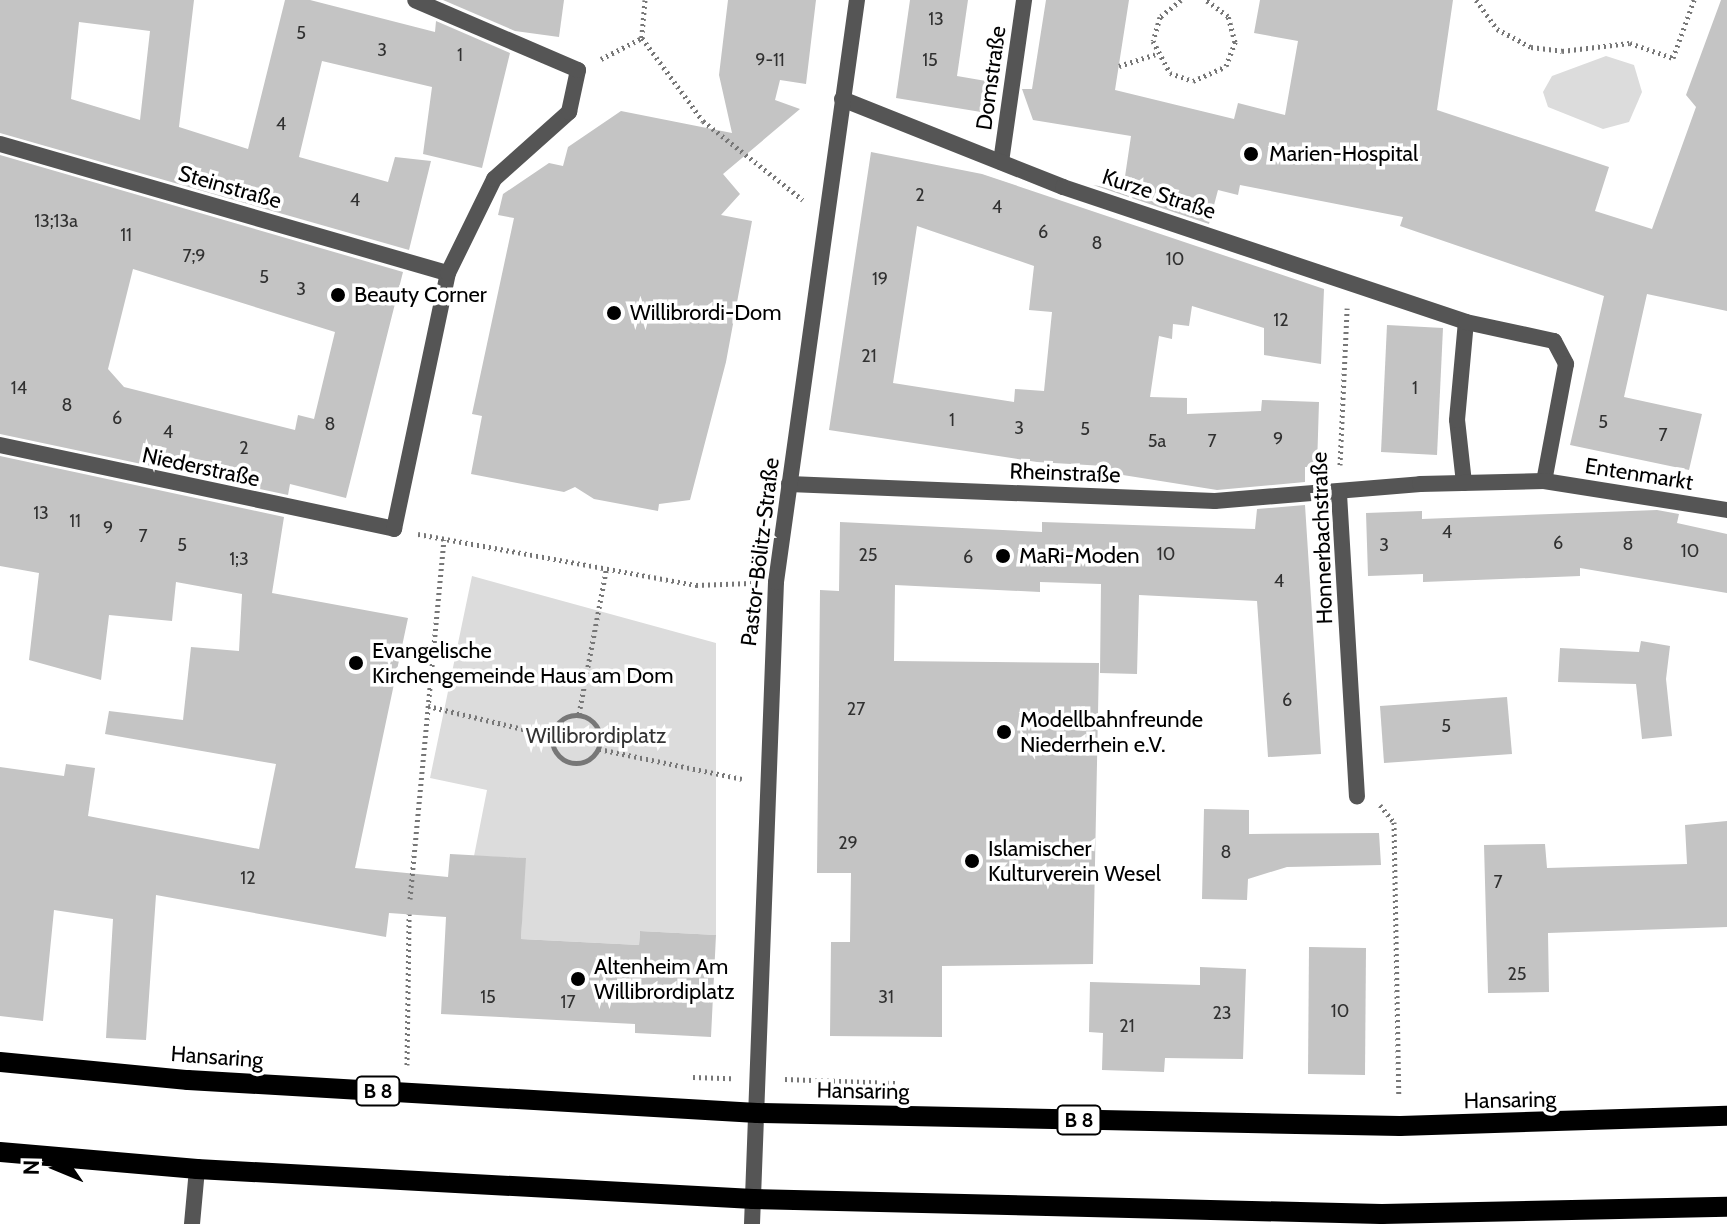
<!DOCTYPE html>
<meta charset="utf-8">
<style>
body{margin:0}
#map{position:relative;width:1727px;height:1224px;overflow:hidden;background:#fff;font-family:Cabin,sans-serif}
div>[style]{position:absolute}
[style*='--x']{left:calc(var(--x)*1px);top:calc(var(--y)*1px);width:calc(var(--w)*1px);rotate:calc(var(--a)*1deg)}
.green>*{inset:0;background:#dcdcdc}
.building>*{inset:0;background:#c4c4c4}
.path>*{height:5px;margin-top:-2.5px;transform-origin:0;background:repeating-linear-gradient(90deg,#777 0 2px,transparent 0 6px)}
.path>.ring{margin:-2.5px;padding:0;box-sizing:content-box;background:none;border:5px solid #777;border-radius:50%}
.lane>*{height:16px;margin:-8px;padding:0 8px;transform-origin:8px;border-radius:8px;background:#555}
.street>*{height:16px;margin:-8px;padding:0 8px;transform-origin:8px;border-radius:8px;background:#555}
.primary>*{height:20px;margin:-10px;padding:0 10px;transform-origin:10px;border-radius:10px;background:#000}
.dots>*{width:22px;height:22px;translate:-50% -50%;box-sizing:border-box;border:4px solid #fff;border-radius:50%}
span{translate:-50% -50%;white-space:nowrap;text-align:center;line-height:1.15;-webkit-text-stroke:7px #fff;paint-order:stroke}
.number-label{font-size:18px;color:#313131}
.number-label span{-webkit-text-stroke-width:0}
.shield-label span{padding:2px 6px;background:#fff;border:2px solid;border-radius:6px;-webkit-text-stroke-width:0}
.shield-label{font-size:20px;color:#000;font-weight:700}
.street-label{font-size:22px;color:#000}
.poi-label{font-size:22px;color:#000}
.left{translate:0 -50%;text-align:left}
.park-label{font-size:22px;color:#333}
.north{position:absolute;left:16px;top:1128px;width:80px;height:80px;-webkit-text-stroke:6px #fff;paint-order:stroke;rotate:271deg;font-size:22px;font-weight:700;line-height:32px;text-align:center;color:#000}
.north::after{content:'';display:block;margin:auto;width:28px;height:36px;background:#000;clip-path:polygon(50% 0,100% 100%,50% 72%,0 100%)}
</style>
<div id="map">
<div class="green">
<div style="clip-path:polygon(1606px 56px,1634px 65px,1642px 92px,1629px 122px,1603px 129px,1548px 107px,1543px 92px,1552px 76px)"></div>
<div style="clip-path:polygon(472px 576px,716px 643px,716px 935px,640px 931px,639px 945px,521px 939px,525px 858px,474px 856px,487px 790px,430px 778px)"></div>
</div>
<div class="building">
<div style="clip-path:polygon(evenodd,0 0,194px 0,179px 127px,248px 149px,285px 0,310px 0,435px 32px,436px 21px,510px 53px,482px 168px,423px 154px,432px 87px,322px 61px,299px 157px,388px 182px,395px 157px,431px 161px,409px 250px,0 133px,0 0,79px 22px,150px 31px,140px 120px,71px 99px,79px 22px)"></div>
<div style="clip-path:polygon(443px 0,564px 0,559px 37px,515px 31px)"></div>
<div style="clip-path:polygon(728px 0,816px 0,806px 84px,780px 80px,775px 100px,800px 109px,723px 174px,740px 194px,721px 215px,752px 221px,726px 362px,690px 500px,659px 504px,658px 511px,594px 499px,575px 487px,564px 492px,471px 474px,482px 416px,472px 414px,514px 218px,498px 215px,503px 194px,549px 163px,563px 166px,568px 147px,621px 111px,732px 133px,719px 75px)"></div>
<div style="clip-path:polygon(910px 0,968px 0,957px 76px,986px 81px,981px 112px,896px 98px)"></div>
<div style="clip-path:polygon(1046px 0,1129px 0,1115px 90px,1234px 119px,1238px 103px,1285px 115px,1298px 41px,1254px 33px,1260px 0,1453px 0,1437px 110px,1609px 167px,1595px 211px,1652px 229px,1696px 107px,1686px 95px,1721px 0,1727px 0,1727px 311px,1647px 294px,1624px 397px,1702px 414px,1689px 470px,1570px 445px,1604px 296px,1400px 226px,1403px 217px,1240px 185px,1238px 195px,1218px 190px,1209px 224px,1093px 185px,1123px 190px,1131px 136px,1033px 120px,1022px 89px,1032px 89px)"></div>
<div style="clip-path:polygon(evenodd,871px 152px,982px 174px,1324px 289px,1321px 364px,1264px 355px,1264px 328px,1192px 306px,1189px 326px,1173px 324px,1172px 339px,1159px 336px,1150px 397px,1187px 398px,1187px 414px,1261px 411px,1262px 400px,1319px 402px,1317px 467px,1305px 467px,1305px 482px,1217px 490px,1104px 472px,1104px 466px,1037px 462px,829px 430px,871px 152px,917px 226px,1034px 266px,1029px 310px,1052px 312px,1044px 391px,1015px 389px,1014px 402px,893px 383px,917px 226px)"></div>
<div style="clip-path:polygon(evenodd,0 155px,403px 272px,346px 498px,290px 484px,288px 495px,0 434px,0 155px,133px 269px,335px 332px,314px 419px,298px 415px,295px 430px,124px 387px,108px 369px,133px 269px)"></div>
<div style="clip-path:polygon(1387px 325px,1443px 328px,1437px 455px,1381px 452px)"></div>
<div style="clip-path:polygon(0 456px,284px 517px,272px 593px,408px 618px,355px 868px,448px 877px,450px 854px,526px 858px,521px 939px,639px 945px,640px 931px,716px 935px,711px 1037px,635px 1033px,635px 1024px,441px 1014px,446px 917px,389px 913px,386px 937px,156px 895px,146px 1040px,106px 1038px,113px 919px,54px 910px,43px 1021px,0 1016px,0 767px,64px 776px,66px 764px,95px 768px,88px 816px,259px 849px,276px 764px,105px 734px,109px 711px,183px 720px,191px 647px,239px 651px,242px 594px,176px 582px,172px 621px,109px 615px,101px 680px,29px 660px,39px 573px,0 566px)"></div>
<div style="clip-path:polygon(1305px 505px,1321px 754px,1268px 757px,1257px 601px,1139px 595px,1137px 674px,1100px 673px,1101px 584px,1040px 582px,1040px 592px,895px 585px,894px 661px,1099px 663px,1093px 964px,942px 966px,942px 1037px,830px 1036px,831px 942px,850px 942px,851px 873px,817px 873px,820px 590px,839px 591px,840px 522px,1042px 532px,1042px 522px,1255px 529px,1257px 509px)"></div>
<div style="clip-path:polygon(1657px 510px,1679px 514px,1677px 523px,1727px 534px,1727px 593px,1580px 568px,1580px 576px,1501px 579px,1423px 582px,1423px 574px,1368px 576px,1366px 513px,1422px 511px,1422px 519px)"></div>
<div style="clip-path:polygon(1641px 641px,1670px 646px,1666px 679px,1672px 736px,1642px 739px,1636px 684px,1558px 682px,1560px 648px,1639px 652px)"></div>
<div style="clip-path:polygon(1507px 697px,1512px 754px,1384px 763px,1380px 706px)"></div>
<div style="clip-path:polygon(1204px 809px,1249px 810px,1249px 834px,1379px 833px,1381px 865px,1287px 867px,1248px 879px,1247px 900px,1202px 899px)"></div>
<div style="clip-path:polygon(1727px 821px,1727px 927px,1548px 933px,1549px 992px,1488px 993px,1484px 845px,1545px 844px,1547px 868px,1687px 864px,1685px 825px)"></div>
<div style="clip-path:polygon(1309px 947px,1366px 948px,1365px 1075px,1308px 1074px)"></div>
<div style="clip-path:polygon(1200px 967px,1246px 969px,1243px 1059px,1165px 1058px,1164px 1072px,1102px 1070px,1103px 1033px,1089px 1032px,1090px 982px,1200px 985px)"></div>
</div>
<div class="path">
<div style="--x:645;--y:0;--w:38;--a:95"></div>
<div style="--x:642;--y:38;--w:103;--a:53.7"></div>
<div style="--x:703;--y:121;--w:127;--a:38.3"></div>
<div style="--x:1181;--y:0;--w:27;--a:141"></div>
<div style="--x:1160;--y:17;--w:25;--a:106"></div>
<div style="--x:1153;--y:41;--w:36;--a:62"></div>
<div style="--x:1170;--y:73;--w:24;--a:19"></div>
<div style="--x:1193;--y:81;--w:36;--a:-24"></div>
<div style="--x:1226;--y:66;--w:26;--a:-69"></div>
<div style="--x:1235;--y:42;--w:27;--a:-105"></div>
<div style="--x:1228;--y:16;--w:27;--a:-144"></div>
<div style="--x:1476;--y:0;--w:36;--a:54"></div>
<div style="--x:1497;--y:29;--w:38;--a:28"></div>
<div style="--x:1531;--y:47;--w:31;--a:7"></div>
<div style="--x:1562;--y:51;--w:68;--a:-6.7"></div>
<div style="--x:1630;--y:43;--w:46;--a:19.2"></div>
<div style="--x:1673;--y:58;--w:62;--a:-70.1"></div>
<div style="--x:601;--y:59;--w:46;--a:-27.1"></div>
<div style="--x:1119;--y:66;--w:38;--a:-18"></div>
<div style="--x:1340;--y:465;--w:157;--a:-87.4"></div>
<div style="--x:418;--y:534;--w:283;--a:10.4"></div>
<div style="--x:696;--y:585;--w:55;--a:-2.1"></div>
<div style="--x:428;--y:706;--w:128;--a:13.6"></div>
<div style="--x:579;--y:714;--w:146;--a:-79.3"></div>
<div class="ring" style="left:552px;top:715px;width:43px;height:43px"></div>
<div style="--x:599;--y:749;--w:146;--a:11.8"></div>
<div style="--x:1380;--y:805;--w:22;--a:51"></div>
<div style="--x:1394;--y:822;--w:275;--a:89"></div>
<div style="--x:410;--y:899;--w:361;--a:-84.6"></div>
<div style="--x:407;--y:1065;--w:151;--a:-89.2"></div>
<div style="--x:693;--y:1077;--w:38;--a:2"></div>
<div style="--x:785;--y:1079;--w:110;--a:2.1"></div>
</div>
<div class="lane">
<div style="--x:1001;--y:162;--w:164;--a:-81.9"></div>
</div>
<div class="street">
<div style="--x:842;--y:99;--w:238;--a:21.7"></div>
<div style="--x:1063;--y:187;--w:425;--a:18.5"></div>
<div style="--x:0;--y:144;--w:466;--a:16.1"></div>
<div style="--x:0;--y:445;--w:403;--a:12"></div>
<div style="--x:394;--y:529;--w:262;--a:-78.1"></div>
<div style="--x:448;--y:273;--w:105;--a:-63.9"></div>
<div style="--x:494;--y:179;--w:101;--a:-41.8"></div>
<div style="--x:569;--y:112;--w:43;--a:-77.9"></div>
<div style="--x:578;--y:70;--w:177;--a:-156.8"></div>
<div style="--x:1464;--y:483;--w:63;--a:-96.3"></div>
<div style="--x:1457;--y:420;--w:98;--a:-84.8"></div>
<div style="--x:1466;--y:322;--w:90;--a:12.2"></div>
<div style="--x:1554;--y:341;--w:26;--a:62"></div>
<div style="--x:1566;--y:364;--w:119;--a:100.6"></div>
<div style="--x:789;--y:484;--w:426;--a:2.3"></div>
<div style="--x:1215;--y:501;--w:206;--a:-4.7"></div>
<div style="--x:1420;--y:484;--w:124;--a:-1.4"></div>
<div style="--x:1544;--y:481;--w:185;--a:9"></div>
<div style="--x:1339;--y:494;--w:303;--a:86.6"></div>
<div style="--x:192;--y:1224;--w:55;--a:-84.8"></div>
<div style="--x:752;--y:1224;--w:642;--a:-87.86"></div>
<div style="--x:776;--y:582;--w:588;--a:-82.08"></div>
</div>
<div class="primary">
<div style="--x:0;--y:1062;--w:189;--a:5.5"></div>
<div style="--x:188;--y:1080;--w:570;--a:3.32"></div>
<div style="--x:757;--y:1113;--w:643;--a:1.16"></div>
<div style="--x:1400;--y:1126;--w:327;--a:-1.8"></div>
<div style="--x:0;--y:1152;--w:198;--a:4.9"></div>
<div style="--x:197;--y:1169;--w:557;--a:3.09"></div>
<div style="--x:753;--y:1199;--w:629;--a:1.37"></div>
<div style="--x:1382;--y:1214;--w:345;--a:-1.2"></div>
</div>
<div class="dots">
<div style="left:1251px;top:154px;background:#000"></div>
<div style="left:338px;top:295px;background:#000"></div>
<div style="left:614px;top:313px;background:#000"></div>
<div style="left:1003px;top:556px;background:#000"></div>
<div style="left:356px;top:663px;background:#000"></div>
<div style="left:1004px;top:732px;background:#000"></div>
<div style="left:972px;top:861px;background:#000"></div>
<div style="left:578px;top:979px;background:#000"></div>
</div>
<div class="number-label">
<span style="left:936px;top:19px">13</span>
<span style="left:301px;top:33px">5</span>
<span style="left:382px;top:50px">3</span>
<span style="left:460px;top:55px">1</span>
<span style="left:770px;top:60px">9-11</span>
<span style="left:930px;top:60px">15</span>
<span style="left:281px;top:124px">4</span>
<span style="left:920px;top:195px">2</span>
<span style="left:355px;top:200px">4</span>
<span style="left:997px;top:207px">4</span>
<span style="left:56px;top:221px">13;13a</span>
<span style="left:1043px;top:232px">6</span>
<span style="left:126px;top:235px">11</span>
<span style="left:1097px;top:243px">8</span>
<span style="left:194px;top:256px">7;9</span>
<span style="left:1175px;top:259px">10</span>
<span style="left:264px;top:277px">5</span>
<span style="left:880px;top:279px">19</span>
<span style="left:301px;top:289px">3</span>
<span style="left:1281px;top:320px">12</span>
<span style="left:869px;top:356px">21</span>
<span style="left:19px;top:388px">14</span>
<span style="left:1415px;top:388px">1</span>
<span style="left:67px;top:405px">8</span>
<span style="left:117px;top:418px">6</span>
<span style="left:952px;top:420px">1</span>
<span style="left:1603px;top:422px">5</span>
<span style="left:330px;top:424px">8</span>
<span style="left:1019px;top:428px">3</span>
<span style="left:1085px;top:429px">5</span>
<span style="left:168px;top:432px">4</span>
<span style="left:1663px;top:435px">7</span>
<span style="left:1278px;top:439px">9</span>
<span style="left:1157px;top:441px">5a</span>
<span style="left:1212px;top:441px">7</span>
<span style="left:244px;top:448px">2</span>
<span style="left:41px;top:513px">13</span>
<span style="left:75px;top:521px">11</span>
<span style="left:108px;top:528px">9</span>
<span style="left:1447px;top:532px">4</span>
<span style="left:143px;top:536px">7</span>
<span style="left:1558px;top:543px">6</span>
<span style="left:1628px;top:544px">8</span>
<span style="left:182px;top:545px">5</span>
<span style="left:1384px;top:545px">3</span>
<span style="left:1690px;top:551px">10</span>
<span style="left:1166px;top:554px">10</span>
<span style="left:868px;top:555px">25</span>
<span style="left:968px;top:557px">6</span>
<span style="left:239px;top:559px">1;3</span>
<span style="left:1279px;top:581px">4</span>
<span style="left:1287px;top:700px">6</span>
<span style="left:856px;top:709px">27</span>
<span style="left:1446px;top:726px">5</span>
<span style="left:848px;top:843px">29</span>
<span style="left:1226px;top:852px">8</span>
<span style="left:248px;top:878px">12</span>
<span style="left:1498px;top:882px">7</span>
<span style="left:1517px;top:974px">25</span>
<span style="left:488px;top:997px">15</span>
<span style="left:886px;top:997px">31</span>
<span style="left:568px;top:1002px">17</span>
<span style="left:1340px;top:1011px">10</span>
<span style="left:1222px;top:1013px">23</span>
<span style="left:1127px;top:1026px">21</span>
</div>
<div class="shield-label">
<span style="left:378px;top:1091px">B 8</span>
<span style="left:1079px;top:1120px">B 8</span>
</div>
<div class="street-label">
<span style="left:991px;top:78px;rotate:-82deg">Domstraße</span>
<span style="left:230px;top:187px;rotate:16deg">Steinstraße</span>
<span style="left:1159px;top:194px;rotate:18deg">Kurze Straße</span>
<span style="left:201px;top:467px;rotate:12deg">Niederstraße</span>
<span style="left:1065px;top:473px;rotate:2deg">Rheinstraße</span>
<span style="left:1639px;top:474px;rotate:9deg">Entenmarkt</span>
<span style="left:1322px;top:538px;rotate:-92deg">Honnerbachstraße</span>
<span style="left:760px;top:552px;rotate:-83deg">Pastor-Bölitz-Straße</span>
<span style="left:217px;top:1057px;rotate:4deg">Hansaring</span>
<span style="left:863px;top:1091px;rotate:1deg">Hansaring</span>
<span style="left:1510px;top:1100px;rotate:-1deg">Hansaring</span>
</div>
<div class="poi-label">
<span class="left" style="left:1269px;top:154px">Marien-Hospital</span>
<span class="left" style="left:354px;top:295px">Beauty Corner</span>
<span class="left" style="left:630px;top:313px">Willibrordi-Dom</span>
<span class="left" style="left:1019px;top:556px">MaRi-Moden</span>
<span class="left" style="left:372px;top:663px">Evangelische<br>Kirchengemeinde Haus am Dom</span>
<span class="left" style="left:1020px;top:732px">Modellbahnfreunde<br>Niederrhein e.V.</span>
<span class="left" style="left:988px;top:861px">Islamischer<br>Kulturverein Wesel</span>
<span class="left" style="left:594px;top:979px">Altenheim Am<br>Willibrordiplatz</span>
</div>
<div class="park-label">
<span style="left:596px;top:736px">Willibrordiplatz</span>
</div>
<div class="north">N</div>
</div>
